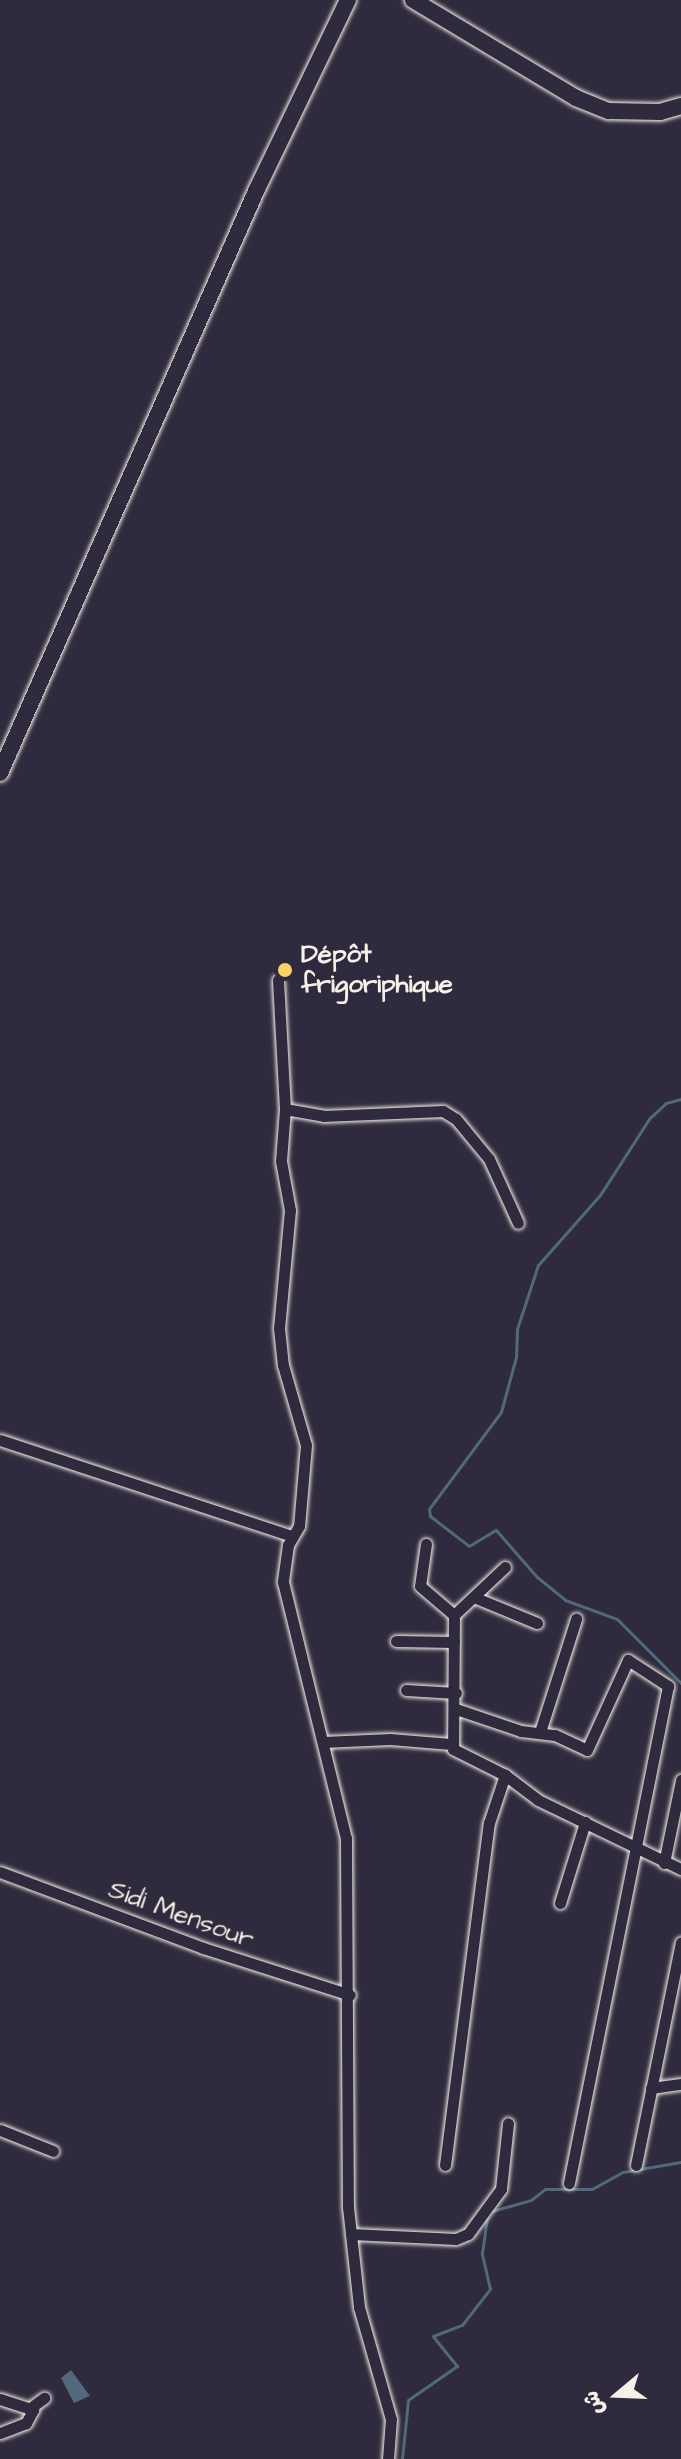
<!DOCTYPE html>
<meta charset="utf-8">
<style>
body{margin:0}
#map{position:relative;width:681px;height:2459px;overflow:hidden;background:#2f2a3d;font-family:"Architects Daughter","Playpen Sans Arabic",sans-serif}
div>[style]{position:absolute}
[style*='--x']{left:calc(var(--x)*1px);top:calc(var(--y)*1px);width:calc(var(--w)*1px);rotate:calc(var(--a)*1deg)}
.water>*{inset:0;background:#51697b}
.stream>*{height:3px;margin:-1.5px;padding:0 1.5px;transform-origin:1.5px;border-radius:1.5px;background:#51697b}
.roads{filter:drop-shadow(0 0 2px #f4f1e8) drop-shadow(0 0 2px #f4f1e8)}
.street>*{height:11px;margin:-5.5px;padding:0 5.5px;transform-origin:5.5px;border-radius:5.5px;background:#2f2a3d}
.secondary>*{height:16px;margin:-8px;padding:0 8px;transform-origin:8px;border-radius:8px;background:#2f2a3d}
.primary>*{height:16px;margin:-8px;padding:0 8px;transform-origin:8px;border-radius:8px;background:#2f2a3d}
.dots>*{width:22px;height:22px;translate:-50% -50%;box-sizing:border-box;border:4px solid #2f2a3d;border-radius:50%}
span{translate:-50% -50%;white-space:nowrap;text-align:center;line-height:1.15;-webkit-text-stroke:6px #2f2a3d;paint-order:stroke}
.poi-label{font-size:26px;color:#f4f1e8;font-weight:700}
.left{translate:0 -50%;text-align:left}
.street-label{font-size:26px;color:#f4f1e8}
.north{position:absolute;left:577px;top:2355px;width:80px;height:80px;-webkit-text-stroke:6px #2f2a3d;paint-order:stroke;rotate:251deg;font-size:22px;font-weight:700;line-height:32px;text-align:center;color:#f4f1e8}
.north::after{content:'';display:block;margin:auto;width:28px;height:36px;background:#f4f1e8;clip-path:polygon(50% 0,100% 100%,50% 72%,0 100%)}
</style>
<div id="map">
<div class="water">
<div style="clip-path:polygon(71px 2370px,90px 2396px,74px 2403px,61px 2378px)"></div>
</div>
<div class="stream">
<div style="--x:681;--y:1099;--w:16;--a:165"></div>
<div style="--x:666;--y:1103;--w:23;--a:137"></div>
<div style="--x:649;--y:1119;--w:90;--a:122.8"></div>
<div style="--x:600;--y:1195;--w:94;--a:131.5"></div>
<div style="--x:538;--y:1265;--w:67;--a:108.2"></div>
<div style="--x:517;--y:1329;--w:28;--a:92"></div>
<div style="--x:516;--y:1357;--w:57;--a:105.3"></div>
<div style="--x:501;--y:1412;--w:121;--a:126.6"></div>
<div style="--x:429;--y:1509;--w:7;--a:82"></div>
<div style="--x:430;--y:1516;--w:49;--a:37.6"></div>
<div style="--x:469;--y:1546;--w:31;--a:-31"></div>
<div style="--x:496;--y:1530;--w:62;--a:48.9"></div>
<div style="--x:537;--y:1577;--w:36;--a:39"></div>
<div style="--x:565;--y:1600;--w:55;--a:20.1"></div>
<div style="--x:617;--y:1619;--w:91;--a:45"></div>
<div style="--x:492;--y:2211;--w:41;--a:-15.8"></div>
<div style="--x:531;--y:2200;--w:18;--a:-38"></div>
<div style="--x:545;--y:2189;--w:47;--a:0"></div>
<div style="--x:592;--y:2189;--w:35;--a:-29"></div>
<div style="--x:623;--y:2172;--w:59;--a:-9.8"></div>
<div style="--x:402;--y:2459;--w:59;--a:-84.2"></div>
<div style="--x:408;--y:2400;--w:60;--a:-34.8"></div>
<div style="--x:457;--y:2366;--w:38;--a:-129"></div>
<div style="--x:433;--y:2336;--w:31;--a:-21"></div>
<div style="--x:462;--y:2325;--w:46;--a:-52.1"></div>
<div style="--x:490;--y:2289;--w:37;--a:-103"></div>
<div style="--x:482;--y:2253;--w:36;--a:-82"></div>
</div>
<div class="roads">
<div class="street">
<div style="--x:278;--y:980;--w:129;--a:86.9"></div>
<div style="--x:285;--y:1109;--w:52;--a:94.4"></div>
<div style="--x:281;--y:1161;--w:50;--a:79.6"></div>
<div style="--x:290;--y:1210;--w:119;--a:95.3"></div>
<div style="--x:279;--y:1328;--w:37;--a:84"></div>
<div style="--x:283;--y:1365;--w:83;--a:74"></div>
<div style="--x:306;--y:1445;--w:81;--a:94.9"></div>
<div style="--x:299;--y:1526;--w:22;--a:120"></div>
<div style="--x:288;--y:1545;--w:37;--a:98"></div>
<div style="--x:283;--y:1582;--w:264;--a:76.2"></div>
<div style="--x:346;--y:1838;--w:369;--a:89.7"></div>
<div style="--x:348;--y:2207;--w:101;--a:83.7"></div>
<div style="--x:359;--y:2307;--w:116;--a:74.1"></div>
<div style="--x:391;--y:2419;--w:40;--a:94.3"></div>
<div style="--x:285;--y:1109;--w:39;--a:10"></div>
<div style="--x:323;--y:1116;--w:120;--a:-2.4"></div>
<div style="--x:443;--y:1111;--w:15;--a:32"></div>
<div style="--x:456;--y:1119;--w:52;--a:50.5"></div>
<div style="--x:489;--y:1159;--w:70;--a:65.6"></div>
<div style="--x:0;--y:1440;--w:307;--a:18.2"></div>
<div style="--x:426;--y:1544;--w:42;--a:98.1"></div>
<div style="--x:420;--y:1586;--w:45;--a:40.5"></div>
<div style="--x:454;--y:1615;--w:134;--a:90.4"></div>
<div style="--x:453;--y:1749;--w:58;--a:26.6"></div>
<div style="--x:505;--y:1775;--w:41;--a:37.1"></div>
<div style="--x:538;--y:1800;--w:159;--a:25.8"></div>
<div style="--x:476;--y:1598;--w:66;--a:22.3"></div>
<div style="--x:454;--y:1615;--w:70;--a:-43.3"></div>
<div style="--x:396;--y:1641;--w:58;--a:1"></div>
<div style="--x:406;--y:1690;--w:50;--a:3.4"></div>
<div style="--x:456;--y:1709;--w:69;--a:18.7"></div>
<div style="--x:521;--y:1731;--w:34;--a:7"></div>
<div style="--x:555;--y:1735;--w:35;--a:25"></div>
<div style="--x:587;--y:1750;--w:99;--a:-65.5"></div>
<div style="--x:628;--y:1660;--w:48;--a:33"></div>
<div style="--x:668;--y:1686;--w:507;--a:101.27"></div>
<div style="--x:540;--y:1732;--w:119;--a:-72.3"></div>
<div style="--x:323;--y:1742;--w:67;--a:-2.6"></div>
<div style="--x:390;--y:1739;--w:61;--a:4.7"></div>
<div style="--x:664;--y:1863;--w:85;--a:-78.4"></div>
<div style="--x:0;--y:1872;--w:217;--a:20.5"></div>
<div style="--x:203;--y:1948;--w:154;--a:17.7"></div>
<div style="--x:560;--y:1903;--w:85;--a:-72.8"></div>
<div style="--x:651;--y:2088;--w:30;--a:-8"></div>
<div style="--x:0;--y:2130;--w:57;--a:21.6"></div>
<div style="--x:445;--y:2165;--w:345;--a:-82.7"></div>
<div style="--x:489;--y:1823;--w:51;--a:-71.6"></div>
<div style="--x:636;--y:2165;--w:227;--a:-78.6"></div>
<div style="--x:351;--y:2234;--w:105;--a:2.7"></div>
<div style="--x:456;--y:2239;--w:13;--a:-23"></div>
<div style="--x:468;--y:2234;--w:56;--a:-53.7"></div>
<div style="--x:501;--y:2189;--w:66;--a:-83.9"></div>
<div style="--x:0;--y:2399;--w:35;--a:18"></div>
<div style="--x:33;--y:2410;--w:15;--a:118"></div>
<div style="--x:26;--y:2423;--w:28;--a:159"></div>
<div style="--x:33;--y:2406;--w:14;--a:-36"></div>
</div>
<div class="secondary">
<div style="--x:0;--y:773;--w:638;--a:-66.25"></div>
<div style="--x:257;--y:189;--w:210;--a:-64.3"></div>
</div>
<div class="primary">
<div style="--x:413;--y:0;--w:190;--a:31"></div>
<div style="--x:576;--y:98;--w:35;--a:22"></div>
<div style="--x:609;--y:111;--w:51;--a:1.1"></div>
<div style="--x:660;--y:112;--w:22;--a:-16"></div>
</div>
</div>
<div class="dots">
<div style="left:285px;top:970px;background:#ffd166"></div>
</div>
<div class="poi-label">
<span class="left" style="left:301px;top:970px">Dépôt<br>frigoriphique</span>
</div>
<div class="street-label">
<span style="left:181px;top:1915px;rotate:20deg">Sidi Mensour</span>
</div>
<div class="north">ش</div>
</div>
